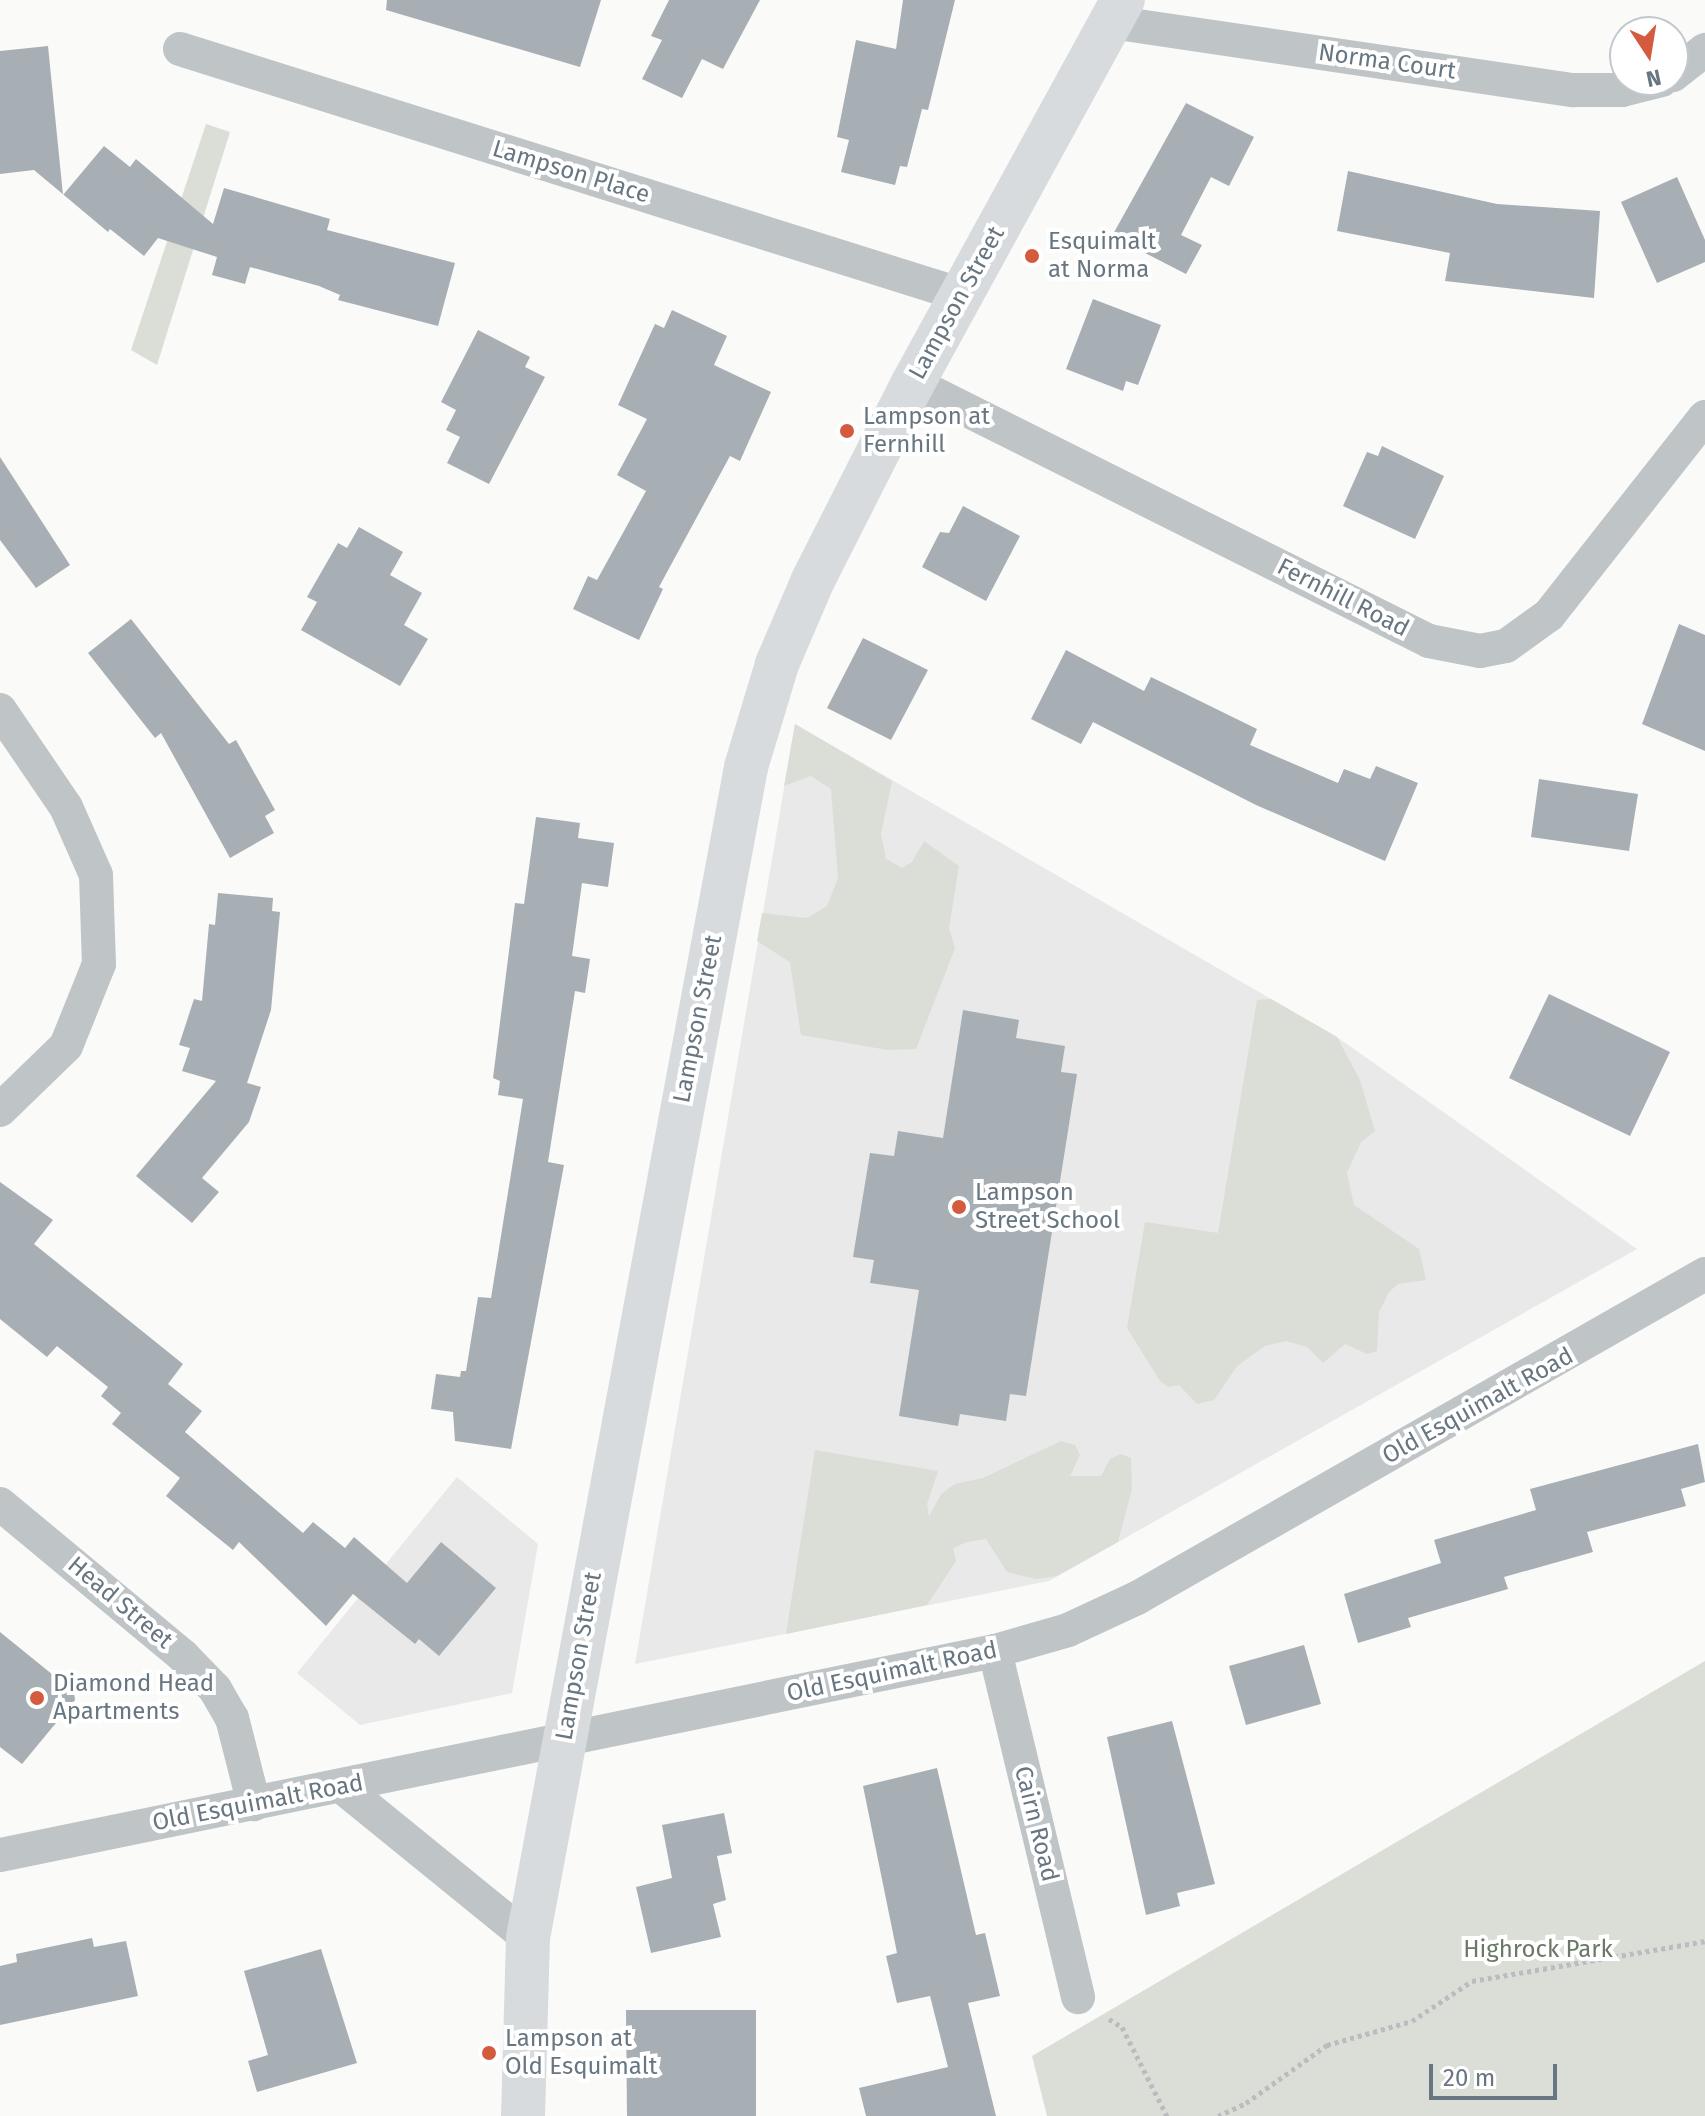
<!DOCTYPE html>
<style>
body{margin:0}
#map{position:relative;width:1705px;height:2116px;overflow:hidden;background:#fafaf8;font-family:"Fira Sans",sans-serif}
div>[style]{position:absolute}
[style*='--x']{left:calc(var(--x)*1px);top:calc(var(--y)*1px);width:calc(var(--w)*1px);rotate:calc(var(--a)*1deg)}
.built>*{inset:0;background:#e8e9e8}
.green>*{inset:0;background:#daded7}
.building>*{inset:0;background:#a7afb4}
.path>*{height:5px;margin-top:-2.5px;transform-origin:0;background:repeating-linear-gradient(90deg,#babdc0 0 4px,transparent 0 8px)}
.street>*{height:34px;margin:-17px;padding:0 17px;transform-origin:17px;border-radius:17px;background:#bfc4c7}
.secondary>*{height:44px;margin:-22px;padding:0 22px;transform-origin:22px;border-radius:22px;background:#d8dbde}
.dots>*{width:22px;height:22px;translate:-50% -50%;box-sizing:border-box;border:4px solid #fff;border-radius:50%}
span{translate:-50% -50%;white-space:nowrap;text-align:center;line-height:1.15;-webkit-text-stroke:8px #fff;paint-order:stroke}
.street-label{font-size:24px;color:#677680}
.poi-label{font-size:24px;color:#677680}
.left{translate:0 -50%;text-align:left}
.park-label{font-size:24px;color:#6a7966}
.north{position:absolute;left:1609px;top:16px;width:80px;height:80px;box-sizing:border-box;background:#fff;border:2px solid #c2c8cc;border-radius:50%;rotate:168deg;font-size:22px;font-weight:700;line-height:32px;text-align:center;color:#677680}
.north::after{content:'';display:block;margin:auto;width:28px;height:36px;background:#d45b3e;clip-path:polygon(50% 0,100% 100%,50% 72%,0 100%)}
.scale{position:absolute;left:1429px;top:2064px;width:128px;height:36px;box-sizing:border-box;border:4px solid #677680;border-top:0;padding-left:10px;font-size:24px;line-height:28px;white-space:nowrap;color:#677680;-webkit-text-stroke:6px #fff;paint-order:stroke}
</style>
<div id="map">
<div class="built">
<div style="clip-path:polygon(795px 724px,1337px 1037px,1637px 1249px,1049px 1581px,635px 1664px)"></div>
<div style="clip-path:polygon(457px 1477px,538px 1544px,512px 1693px,360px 1725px,297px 1673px)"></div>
</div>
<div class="green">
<div style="clip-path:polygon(206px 124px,230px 132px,157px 365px,131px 350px)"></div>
<div style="clip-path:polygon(795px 724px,892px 781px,881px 834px,886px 859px,902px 868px,912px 862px,924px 841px,959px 866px,949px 928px,955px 948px,916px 1049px,888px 1050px,801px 1035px,790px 962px,757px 941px,762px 913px,807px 918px,827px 906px,838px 878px,831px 789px,811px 776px,784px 786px)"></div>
<div style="clip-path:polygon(1271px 999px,1337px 1037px,1360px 1080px,1375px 1131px,1361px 1142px,1347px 1173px,1354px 1205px,1419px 1249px,1426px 1280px,1398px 1284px,1389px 1292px,1379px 1312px,1377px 1351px,1367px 1354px,1345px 1344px,1323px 1363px,1307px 1347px,1286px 1341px,1265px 1346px,1237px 1366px,1214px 1400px,1197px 1404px,1179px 1385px,1168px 1387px,1160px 1381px,1127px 1328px,1145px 1222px,1218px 1233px,1257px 1000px)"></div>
<div style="clip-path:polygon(1061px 1441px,1075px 1445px,1080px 1455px,1070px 1476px,1101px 1476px,1110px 1459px,1121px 1454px,1131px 1458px,1132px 1489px,1118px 1542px,1057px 1576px,1036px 1579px,1007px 1572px,986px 1539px,967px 1542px,953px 1548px,956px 1561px,927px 1605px,786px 1634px,815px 1450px,938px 1471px,927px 1504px,929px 1517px,941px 1494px,955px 1484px,983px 1478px)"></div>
<div style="clip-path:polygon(1705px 1661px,1705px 2116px,1047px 2116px,1032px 2056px)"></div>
</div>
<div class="building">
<div style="clip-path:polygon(387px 0,601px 0,580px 67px,386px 10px)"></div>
<div style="clip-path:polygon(669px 0,760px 0,723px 69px,702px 59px,682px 98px,642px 79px,662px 40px,651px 36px)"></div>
<div style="clip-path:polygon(903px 0,955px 0,928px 110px,922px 109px,907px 167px,900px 166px,895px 185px,841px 172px,849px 140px,837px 137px,856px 40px,896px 49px)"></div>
<div style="clip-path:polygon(48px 46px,63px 195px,104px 146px,130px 167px,136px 159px,213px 224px,224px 188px,330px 219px,327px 230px,455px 263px,438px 326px,338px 300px,340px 295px,319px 286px,250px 267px,245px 284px,212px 275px,217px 257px,158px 238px,144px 256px,110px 229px,108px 232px,34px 170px,0 174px,0 51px)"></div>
<div style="clip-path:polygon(1186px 103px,1254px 137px,1229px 186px,1211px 177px,1181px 235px,1202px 245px,1186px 274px,1112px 236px)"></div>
<div style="clip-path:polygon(1348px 171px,1497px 204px,1600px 211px,1594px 298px,1445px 281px,1450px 253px,1337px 231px)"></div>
<div style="clip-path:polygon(1677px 177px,1705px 240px,1705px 262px,1657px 283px,1621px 202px)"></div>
<div style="clip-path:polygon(1093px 299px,1161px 325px,1138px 385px,1126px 381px,1123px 391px,1066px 369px)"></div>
<div style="clip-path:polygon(672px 310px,727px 336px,714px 365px,771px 392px,740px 461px,730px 456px,659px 587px,663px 589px,639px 640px,573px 609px,588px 576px,597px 580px,646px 491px,617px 475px,647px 419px,618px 405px,655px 324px,664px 328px)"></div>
<div style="clip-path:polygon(478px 330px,530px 357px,525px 367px,545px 377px,489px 484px,447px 463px,460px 437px,446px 430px,456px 410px,441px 402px)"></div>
<div style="clip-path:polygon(1382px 446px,1444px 476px,1415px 539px,1343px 506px,1367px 452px,1378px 456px)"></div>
<div style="clip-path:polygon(0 457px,70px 565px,36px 588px,0 540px)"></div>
<div style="clip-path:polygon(963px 506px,1020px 536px,986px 601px,922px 567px,940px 532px,949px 533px)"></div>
<div style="clip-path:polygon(359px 527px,403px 552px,390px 575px,422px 593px,404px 625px,428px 639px,400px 686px,301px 630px,317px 602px,307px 597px,338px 543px,347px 548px)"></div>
<div style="clip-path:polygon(131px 619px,229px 744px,236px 740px,275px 810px,265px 816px,274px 833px,230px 858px,161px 733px,155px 738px,88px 653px)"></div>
<div style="clip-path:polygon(1679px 624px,1705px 635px,1705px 751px,1642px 724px)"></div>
<div style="clip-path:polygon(863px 638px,928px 670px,891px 740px,827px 708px)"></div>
<div style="clip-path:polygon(1066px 650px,1144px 691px,1151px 677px,1257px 729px,1250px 745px,1338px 783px,1344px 769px,1370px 779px,1376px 766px,1418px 783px,1385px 861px,1256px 805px,1093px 722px,1081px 744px,1031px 719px)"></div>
<div style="clip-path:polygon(1539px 779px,1638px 794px,1629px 851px,1531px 837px)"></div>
<div style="clip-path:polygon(536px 817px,580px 823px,578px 838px,614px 843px,608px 887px,582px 883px,572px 956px,590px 959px,585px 993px,575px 991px,548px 1162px,564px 1165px,511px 1449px,455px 1441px,453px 1412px,431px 1409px,436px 1374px,460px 1377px,461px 1371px,466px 1371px,478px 1297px,491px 1298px,523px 1099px,498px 1095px,500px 1081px,493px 1078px,515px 903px,524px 904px)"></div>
<div style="clip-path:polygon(218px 893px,273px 898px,272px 911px,280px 912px,271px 1010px,247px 1083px,261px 1087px,249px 1122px,202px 1178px,219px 1192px,192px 1223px,136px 1176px,216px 1081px,182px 1071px,190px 1048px,179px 1045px,194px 999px,202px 1001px,209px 924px,215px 925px)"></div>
<div style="clip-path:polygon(1549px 994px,1670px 1052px,1630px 1136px,1509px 1078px)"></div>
<div style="clip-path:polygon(963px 1010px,1019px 1020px,1016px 1038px,1065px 1046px,1061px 1072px,1077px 1074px,1026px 1396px,1010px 1394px,1006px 1421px,960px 1414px,958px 1426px,899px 1416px,919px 1290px,870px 1283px,874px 1260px,853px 1257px,870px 1153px,894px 1156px,898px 1131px,943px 1138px)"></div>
<div style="clip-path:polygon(0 1182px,53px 1220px,34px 1244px,183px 1364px,168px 1384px,202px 1411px,185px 1432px,303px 1533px,313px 1522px,345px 1548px,354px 1537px,407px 1583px,441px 1542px,496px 1588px,439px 1656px,419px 1639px,415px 1644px,353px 1594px,326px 1626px,239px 1542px,233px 1550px,166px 1496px,180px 1478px,112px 1424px,121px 1413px,101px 1396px,108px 1387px,57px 1346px,47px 1357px,0 1319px)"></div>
<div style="clip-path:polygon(1698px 1444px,1705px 1482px,1681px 1489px,1686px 1506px,1587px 1532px,1593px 1552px,1504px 1577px,1508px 1589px,1408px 1618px,1411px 1627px,1358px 1643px,1344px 1594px,1441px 1563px,1434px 1540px,1536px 1510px,1530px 1489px)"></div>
<div style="clip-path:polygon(0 1632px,74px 1692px,75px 1700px,22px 1764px,0 1747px)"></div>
<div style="clip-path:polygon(1304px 1645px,1321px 1704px,1246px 1725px,1229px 1666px)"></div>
<div style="clip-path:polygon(1172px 1721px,1215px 1884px,1177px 1893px,1180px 1906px,1146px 1915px,1107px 1737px)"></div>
<div style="clip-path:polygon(937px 1768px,976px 1935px,985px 1933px,1000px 1996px,968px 2003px,996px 2116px,866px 2116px,859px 2088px,948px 2067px,930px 1996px,897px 2003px,886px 1956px,897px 1953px,863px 1786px)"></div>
<div style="clip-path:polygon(724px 1813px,732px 1853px,717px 1856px,726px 1900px,713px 1904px,721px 1937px,651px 1953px,636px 1887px,672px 1878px,662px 1825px)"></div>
<div style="clip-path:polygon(92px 1938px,94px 1947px,126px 1941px,138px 1996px,0 2025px,0 1966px,17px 1962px,16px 1954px)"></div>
<div style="clip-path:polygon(321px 1949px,357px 2063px,257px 2092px,248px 2061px,268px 2055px,244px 1971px)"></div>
<div style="clip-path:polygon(626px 2010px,756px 2010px,756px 2116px,627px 2116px)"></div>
</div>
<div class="path">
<div style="--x:1109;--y:2019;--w:15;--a:32"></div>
<div style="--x:1122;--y:2027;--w:100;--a:63.2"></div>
<div style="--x:1218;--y:2116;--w:31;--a:-25"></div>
<div style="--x:1246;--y:2103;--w:100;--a:-35.6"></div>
<div style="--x:1327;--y:2045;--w:88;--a:-15.8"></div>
<div style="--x:1412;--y:2021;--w:72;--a:-33.7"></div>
<div style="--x:1472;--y:1981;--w:236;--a:-9.7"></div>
</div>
<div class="street">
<div style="--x:1111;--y:22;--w:468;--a:8.4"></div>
<div style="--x:1574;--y:90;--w:48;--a:0"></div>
<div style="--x:1622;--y:90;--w:41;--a:-14"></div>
<div style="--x:180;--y:49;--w:820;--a:17.46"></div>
<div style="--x:1673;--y:75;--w:41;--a:-38"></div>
<div style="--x:913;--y:383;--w:577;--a:26.57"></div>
<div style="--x:1429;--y:641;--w:52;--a:11.1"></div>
<div style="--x:1480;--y:651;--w:26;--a:-11"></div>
<div style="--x:1506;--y:646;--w:53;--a:-35.8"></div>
<div style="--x:1549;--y:615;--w:252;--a:-51.8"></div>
<div style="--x:0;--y:710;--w:117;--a:55.8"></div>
<div style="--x:66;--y:807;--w:74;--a:66.2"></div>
<div style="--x:96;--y:875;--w:89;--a:88.1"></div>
<div style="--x:99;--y:964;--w:88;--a:111.9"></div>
<div style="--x:66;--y:1046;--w:92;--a:135.9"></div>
<div style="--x:0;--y:1504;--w:238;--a:39.7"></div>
<div style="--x:183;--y:1656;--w:46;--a:45.9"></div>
<div style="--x:215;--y:1689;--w:34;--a:60"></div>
<div style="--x:232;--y:1718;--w:89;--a:75.7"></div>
<div style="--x:995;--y:1651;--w:356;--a:76.5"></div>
<div style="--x:341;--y:1786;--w:241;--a:39.1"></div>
<div style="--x:0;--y:1855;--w:1016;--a:-11.59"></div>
<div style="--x:995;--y:1651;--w:76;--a:-16"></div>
<div style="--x:1068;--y:1630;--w:76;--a:-24.9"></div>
<div style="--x:1137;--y:1598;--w:654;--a:-29.7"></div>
</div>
<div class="secondary">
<div style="--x:523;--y:2116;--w:178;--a:-88.4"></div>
<div style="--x:528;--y:1938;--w:1191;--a:-79.45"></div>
<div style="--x:746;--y:767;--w:108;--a:-73.2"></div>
<div style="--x:777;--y:664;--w:91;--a:-66.8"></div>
<div style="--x:813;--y:580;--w:221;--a:-63.1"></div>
<div style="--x:913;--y:383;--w:437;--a:-61.3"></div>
</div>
<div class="dots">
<div style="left:1032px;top:256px;background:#d45b3e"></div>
<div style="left:847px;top:431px;background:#d45b3e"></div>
<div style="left:959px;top:1207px;background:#d45b3e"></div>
<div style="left:37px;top:1698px;background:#d45b3e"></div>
<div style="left:489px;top:2053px;background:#d45b3e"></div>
</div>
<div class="street-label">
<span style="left:1387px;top:62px;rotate:8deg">Norma Court</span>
<span style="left:571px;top:172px;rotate:17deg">Lampson Place</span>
<span style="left:957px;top:303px;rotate:-61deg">Lampson Street</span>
<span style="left:1343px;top:598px;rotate:27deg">Fernhill Road</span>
<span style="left:698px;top:1019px;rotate:-79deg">Lampson Street</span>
<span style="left:1478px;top:1406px;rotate:-29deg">Old Esquimalt Road</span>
<span style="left:120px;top:1603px;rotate:40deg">Head Street</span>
<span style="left:579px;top:1656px;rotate:-80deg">Lampson Street</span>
<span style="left:892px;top:1672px;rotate:-12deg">Old Esquimalt Road</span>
<span style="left:258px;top:1803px;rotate:-11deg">Old Esquimalt Road</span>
<span style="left:1036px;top:1824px;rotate:76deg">Cairn Road</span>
</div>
<div class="poi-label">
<span class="left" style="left:1048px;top:256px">Esquimalt<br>at Norma</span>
<span class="left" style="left:863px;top:431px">Lampson at<br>Fernhill</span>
<span class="left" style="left:975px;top:1207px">Lampson<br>Street School</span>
<span class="left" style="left:53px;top:1698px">Diamond Head<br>Apartments</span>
<span class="left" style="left:505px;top:2053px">Lampson at<br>Old Esquimalt</span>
</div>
<div class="park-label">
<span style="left:1538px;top:1950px">Highrock Park</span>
</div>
<div class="north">N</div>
<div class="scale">20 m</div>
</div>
